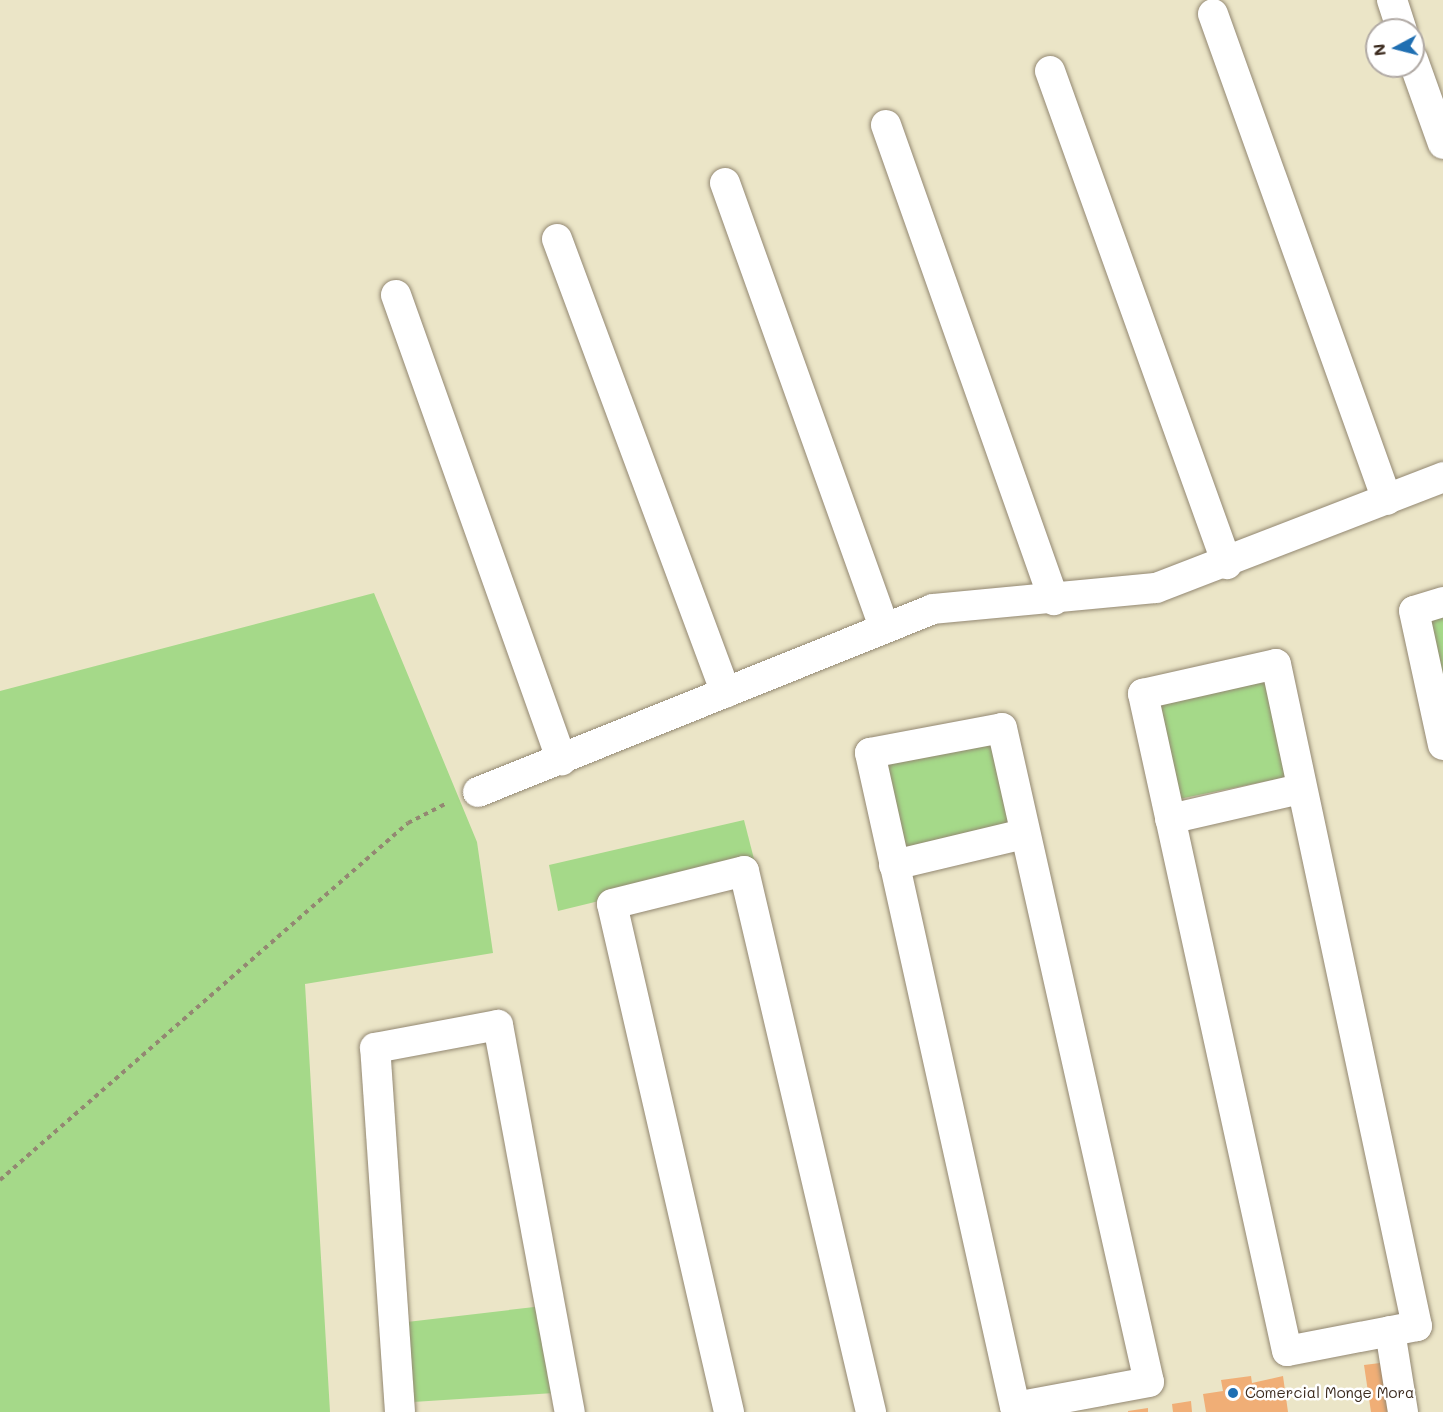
<!DOCTYPE html>
<style>
body{margin:0}
#map{position:relative;width:1443px;height:1412px;overflow:hidden;background:#ebe5c7;font-family:Mali,sans-serif}
div>[style]{position:absolute}
[style*='--x']{left:calc(var(--x)*1px);top:calc(var(--y)*1px);width:calc(var(--w)*1px);rotate:calc(var(--a)*1deg)}
.green>*{inset:0;background:#a5d989}
.building>*{inset:0;background:#f0ae76}
.path>*{height:4px;margin-top:-2px;transform-origin:0;background:repeating-linear-gradient(90deg,#938872 0 4.5px,transparent 0 9px)}
.roads{filter:drop-shadow(0 0 2px #938872) drop-shadow(0 0 2px #938872)}
.minor>*{height:30px;margin:-15px;padding:0 15px;transform-origin:15px;border-radius:15px;background:#fff}
.dots>*{width:16px;height:16px;translate:-50% -50%;box-sizing:border-box;border:3px solid #fff;border-radius:50%}
span{translate:-50% -50%;white-space:nowrap;text-align:center;line-height:1.15;-webkit-text-stroke:5px #fff;paint-order:stroke}
.poi-label{font-size:15px;color:#3b2a1e}
.left{translate:0 -50%;text-align:left}
.north{position:absolute;left:1365px;top:18px;width:60px;height:60px;box-sizing:border-box;background:#fff;border:2px solid #b1aaa5;border-radius:50%;rotate:263deg;font-size:16px;font-weight:700;line-height:24px;text-align:center;color:#3b2a1e}
.north::after{content:'';display:block;margin:auto;width:21px;height:27px;background:#1f6fb2;clip-path:polygon(50% 0,100% 100%,50% 72%,0 100%)}
</style>
<div id="map">
<div class="green">
<div style="clip-path:polygon(374px 593px,477px 842px,493px 953px,305px 984px,330px 1412px,0 1412px,0 691px)"></div>
<div style="clip-path:polygon(1443px 612px,1443px 691px,1425px 618px)"></div>
<div style="clip-path:polygon(1267px 675px,1287px 777px,1179px 799px,1159px 696px)"></div>
<div style="clip-path:polygon(998px 735px,1015px 828px,898px 852px,879px 758px)"></div>
<div style="clip-path:polygon(744px 820px,755px 863px,558px 911px,549px 865px)"></div>
<div style="clip-path:polygon(543px 1306px,554px 1393px,413px 1402px,407px 1322px)"></div>
</div>
<div class="building">
<div style="clip-path:polygon(1388px 1362px,1395px 1412px,1371px 1412px,1364px 1365px)"></div>
<div style="clip-path:polygon(1251px 1376px,1252px 1383px,1283px 1376px,1288px 1412px,1206px 1412px,1203px 1394px,1223px 1391px,1221px 1380px)"></div>
<div style="clip-path:polygon(1191px 1401px,1192px 1412px,1173px 1412px,1172px 1404px)"></div>
<div style="clip-path:polygon(1148px 1408px,1148px 1412px,1128px 1412px,1128px 1411px)"></div>
</div>
<div class="path">
<div style="--x:0;--y:1180;--w:542;--a:-41.19"></div>
<div style="--x:408;--y:823;--w:44;--a:-27.1"></div>
</div>
<div class="roads">
<div class="minor">
<div style="--x:1392;--y:0;--w:32;--a:72"></div>
<div style="--x:1213;--y:14;--w:516;--a:70.3"></div>
<div style="--x:1413;--y:60;--w:89;--a:70.3"></div>
<div style="--x:1050;--y:71;--w:524;--a:70.25"></div>
<div style="--x:886;--y:125;--w:504;--a:70.52"></div>
<div style="--x:725;--y:183;--w:471;--a:70.3"></div>
<div style="--x:557;--y:239;--w:484;--a:69.6"></div>
<div style="--x:396;--y:295;--w:494;--a:70.4"></div>
<div style="--x:1443;--y:602;--w:30;--a:163"></div>
<div style="--x:1414;--y:611;--w:137;--a:77.8"></div>
<div style="--x:1276;--y:664;--w:677;--a:77.98"></div>
<div style="--x:1417;--y:1326;--w:132;--a:169.1"></div>
<div style="--x:1287;--y:1351;--w:673;--a:-102.36"></div>
<div style="--x:1143;--y:694;--w:136;--a:-12.7"></div>
<div style="--x:1002;--y:728;--w:670;--a:77.33"></div>
<div style="--x:1149;--y:1382;--w:136;--a:169.4"></div>
<div style="--x:1015;--y:1407;--w:670;--a:-102.5"></div>
<div style="--x:870;--y:753;--w:134;--a:-10.7"></div>
<div style="--x:478;--y:792;--w:490;--a:-21.9"></div>
<div style="--x:933;--y:609;--w:224;--a:-5.4"></div>
<div style="--x:1156;--y:588;--w:308;--a:-21.1"></div>
<div style="--x:1170;--y:819;--w:133;--a:-13"></div>
<div style="--x:894;--y:865;--w:134;--a:-13.4"></div>
<div style="--x:1390;--y:1331;--w:82;--a:80.9"></div>
<div style="--x:400;--y:1412;--w:365;--a:-93.9"></div>
<div style="--x:375;--y:1048;--w:125;--a:-10.6"></div>
<div style="--x:498;--y:1025;--w:394;--a:79.5"></div>
<div style="--x:729;--y:1412;--w:521;--a:-102.97"></div>
<div style="--x:612;--y:904;--w:136;--a:-14"></div>
<div style="--x:744;--y:871;--w:556;--a:76.79"></div>
</div>
</div>
<div class="dots">
<div style="left:1233px;top:1393px;background:#1f6fb2"></div>
</div>
<div class="poi-label">
<span class="left" style="left:1245px;top:1393px">Comercial Monge Mora</span>
</div>
<div class="north">N</div>
</div>
